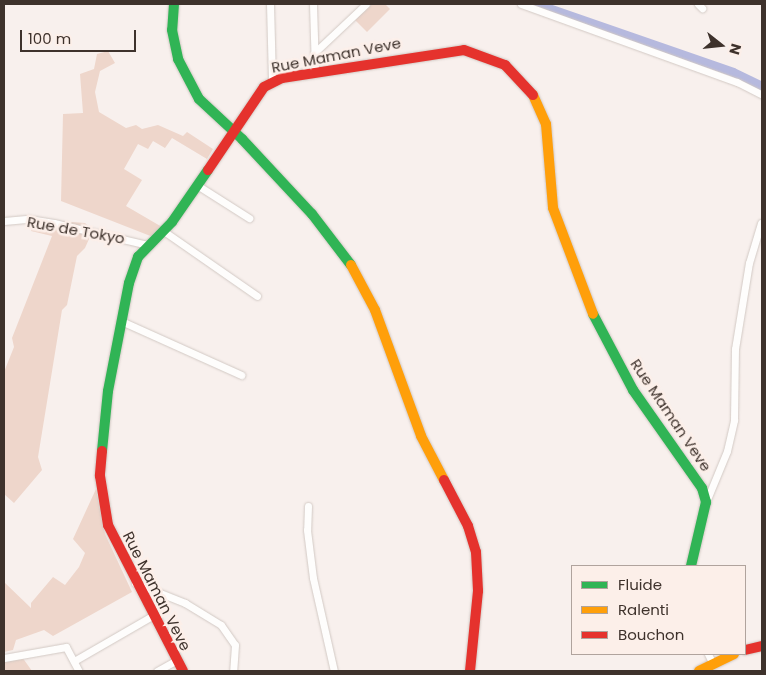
<!DOCTYPE html>
<style>
body{margin:0}
#map{position:relative;width:766px;height:675px;overflow:hidden;background:#f8f0ed;font-family:Poppins,sans-serif}
div>[style]{position:absolute}
[style*='--x']{left:calc(var(--x)*1px);top:calc(var(--y)*1px);width:calc(var(--w)*1px);rotate:calc(var(--a)*1deg)}
.green>*{inset:0;background:#eed6cb}
.canal>*{height:9px;margin:-4.5px;padding:0 4.5px;transform-origin:4.5px;border-radius:4.5px;background:#b6b9de}
.roads{filter:drop-shadow(0 0 1px #d2c9c4) drop-shadow(0 0 1px #d2c9c4)}
.street>*{height:7px;margin:-3.5px;padding:0 3.5px;transform-origin:3.5px;border-radius:3.5px;background:#fefdfc}
.fast>*{height:10px;margin:-5px;padding:0 5px;transform-origin:5px;border-radius:5px;background:#30b455}
.slow>*{height:10px;margin:-5px;padding:0 5px;transform-origin:5px;border-radius:5px;background:#ff9f0a}
.jam>*{height:10px;margin:-5px;padding:0 5px;transform-origin:5px;border-radius:5px;background:#e5322d}
span{translate:-50% -50%;white-space:nowrap;text-align:center;line-height:1.15;-webkit-text-stroke:5px #fcefe9;paint-order:stroke}
.street-label{font-size:15px;color:#3e322c}
.frame{position:absolute;inset:0;border:5px solid #3e322c;pointer-events:none}
.legend{position:absolute;left:571px;top:565px;width:175px;height:90px;box-sizing:border-box;background:#fcefe9;border:1px solid #b0a39d;margin:0;padding:6px 9px;list-style:none;font-size:15px;color:#3e322c}
.legend li{display:flex;align-items:center;gap:10px;height:25px}
.legend b{width:25px;border:1px solid #b0a39d}
.north{position:absolute;left:696px;top:20px;width:50px;height:50px;-webkit-text-stroke:4px #fcefe9;paint-order:stroke;rotate:106deg;font-size:14px;font-weight:700;line-height:20px;text-align:center;color:#3e322c}
.north::after{content:'';display:block;margin:auto;width:18px;height:22px;background:#3e322c;clip-path:polygon(50% 0,100% 100%,50% 72%,0 100%)}
.scale{position:absolute;left:20px;top:30px;width:116px;height:22px;box-sizing:border-box;border:2px solid #3e322c;border-top:0;padding-left:6px;font-size:15px;line-height:18px;white-space:nowrap;color:#3e322c;-webkit-text-stroke:4px #fcefe9;paint-order:stroke}
</style>
<div id="map">
<div class="green">
<div style="clip-path:polygon(372px 4px,385px 4px,390px 9px,367px 32px,355px 20px)"></div>
<div style="clip-path:polygon(108px 51px,115px 63px,100px 71px,95px 92px,99px 112px,126px 128px,136px 125px,142px 129px,158px 125px,183px 136px,187px 132px,213px 149px,207px 159px,172px 138px,165px 148px,153px 141px,148px 149px,138px 144px,124px 169px,142px 180px,126px 206px,162px 227px,153px 237px,61px 201px,63px 114px,83px 113px,80px 74px,94px 69px,97px 54px)"></div>
<div style="clip-path:polygon(32px 219px,85px 223px,93px 230px,85px 248px,77px 256px,67px 305px,62px 310px,38px 457px,42px 470px,14px 503px,4px 494px,4px 372px,14px 347px,12px 338px,52px 236px,31px 231px)"></div>
<div style="clip-path:polygon(96px 489px,105px 534px,132px 592px,53px 636px,44px 630px,16px 640px,13px 650px,4px 652px,4px 582px,31px 608px,31px 603px,53px 577px,65px 585px,79px 567px,85px 553px,73px 539px)"></div>
<div style="clip-path:polygon(22px 657px,32px 671px,4px 671px,4px 662px)"></div>
</div>
<div class="canal">
<div style="--x:537;--y:4;--w:207;--a:19.1"></div>
<div style="--x:733;--y:72;--w:32;--a:26"></div>
</div>
<div class="roads">
<div class="street">
<div style="--x:270;--y:4;--w:76;--a:88.5"></div>
<div style="--x:313;--y:4;--w:69;--a:88.3"></div>
<div style="--x:521;--y:4;--w:230;--a:19.9"></div>
<div style="--x:737;--y:82;--w:28;--a:27"></div>
<div style="--x:698;--y:4;--w:6;--a:45"></div>
<div style="--x:314;--y:53;--w:71;--a:-43.3"></div>
<div style="--x:197;--y:185;--w:62;--a:32.4"></div>
<div style="--x:4;--y:221;--w:25;--a:-5"></div>
<div style="--x:29;--y:219;--w:25;--a:9"></div>
<div style="--x:54;--y:223;--w:97;--a:13.2"></div>
<div style="--x:165;--y:232;--w:112;--a:34.8"></div>
<div style="--x:121;--y:321;--w:132;--a:24.2"></div>
<div style="--x:706;--y:502;--w:55;--a:-67.6"></div>
<div style="--x:727;--y:451;--w:32;--a:-77"></div>
<div style="--x:734;--y:420;--w:71;--a:-89.2"></div>
<div style="--x:735;--y:349;--w:87;--a:-80.8"></div>
<div style="--x:749;--y:263;--w:42;--a:-73.3"></div>
<div style="--x:308;--y:506;--w:24;--a:92"></div>
<div style="--x:307;--y:530;--w:48;--a:82.9"></div>
<div style="--x:313;--y:578;--w:95;--a:77.3"></div>
<div style="--x:135;--y:583;--w:54;--a:21.8"></div>
<div style="--x:185;--y:603;--w:42;--a:31.4"></div>
<div style="--x:221;--y:625;--w:24;--a:55"></div>
<div style="--x:235;--y:645;--w:26;--a:94"></div>
<div style="--x:708;--y:654;--w:11;--a:63"></div>
<div style="--x:4;--y:658;--w:63;--a:-10.1"></div>
<div style="--x:66;--y:647;--w:27;--a:62"></div>
<div style="--x:74;--y:661;--w:90;--a:-30"></div>
<div style="--x:157;--y:671;--w:21;--a:-29"></div>
</div>
<div class="fast">
<div style="--x:174;--y:4;--w:26;--a:94"></div>
<div style="--x:172;--y:30;--w:30;--a:78"></div>
<div style="--x:178;--y:59;--w:45;--a:62.3"></div>
<div style="--x:199;--y:99;--w:59;--a:42.9"></div>
<div style="--x:242;--y:139;--w:103;--a:47"></div>
<div style="--x:312;--y:214;--w:64;--a:52.6"></div>
<div style="--x:593;--y:314;--w:86;--a:62.2"></div>
<div style="--x:633;--y:390;--w:120;--a:54.9"></div>
<div style="--x:702;--y:488;--w:15;--a:74"></div>
<div style="--x:706;--y:502;--w:66;--a:103.2"></div>
<div style="--x:102;--y:451;--w:60;--a:-84.3"></div>
<div style="--x:108;--y:391;--w:110;--a:-79"></div>
<div style="--x:129;--y:283;--w:28;--a:-71"></div>
<div style="--x:138;--y:257;--w:49;--a:-45.8"></div>
<div style="--x:172;--y:222;--w:63;--a:-55.3"></div>
</div>
<div class="slow">
<div style="--x:533;--y:95;--w:32;--a:66"></div>
<div style="--x:546;--y:124;--w:84;--a:85.2"></div>
<div style="--x:553;--y:208;--w:113;--a:69.3"></div>
<div style="--x:351;--y:265;--w:51;--a:61.9"></div>
<div style="--x:375;--y:310;--w:134;--a:69.9"></div>
<div style="--x:421;--y:436;--w:50;--a:62.4"></div>
<div style="--x:699;--y:671;--w:39;--a:-26"></div>
</div>
<div class="jam">
<div style="--x:208;--y:170;--w:100;--a:-56"></div>
<div style="--x:264;--y:87;--w:20;--a:-27"></div>
<div style="--x:282;--y:78;--w:184;--a:-8.7"></div>
<div style="--x:464;--y:50;--w:44;--a:20.1"></div>
<div style="--x:505;--y:65;--w:41;--a:47"></div>
<div style="--x:102;--y:451;--w:25;--a:95"></div>
<div style="--x:100;--y:476;--w:50;--a:80.7"></div>
<div style="--x:108;--y:525;--w:164;--a:62.8"></div>
<div style="--x:444;--y:480;--w:52;--a:62.4"></div>
<div style="--x:468;--y:526;--w:27;--a:73"></div>
<div style="--x:476;--y:552;--w:39;--a:87"></div>
<div style="--x:478;--y:591;--w:80;--a:95.7"></div>
<div style="--x:745;--y:650;--w:17;--a:-13"></div>
</div>
</div>
<div class="street-label">
<span style="left:336px;top:55px;rotate:-11deg">Rue Maman Veve</span>
<span style="left:76px;top:230px;rotate:10deg">Rue de Tokyo</span>
<span style="left:671px;top:415px;rotate:56deg">Rue Maman Veve</span>
<span style="left:157px;top:591px;rotate:63deg">Rue Maman Veve</span>
</div>
<div class="frame"></div>
<ul class="legend">
<li><b style="height:6px;background:#30b455"></b>Fluide</li>
<li><b style="height:6px;background:#ff9f0a"></b>Ralenti</li>
<li><b style="height:6px;background:#e5322d"></b>Bouchon</li>
</ul>
<div class="north">N</div>
<div class="scale">100 m</div>
</div>
